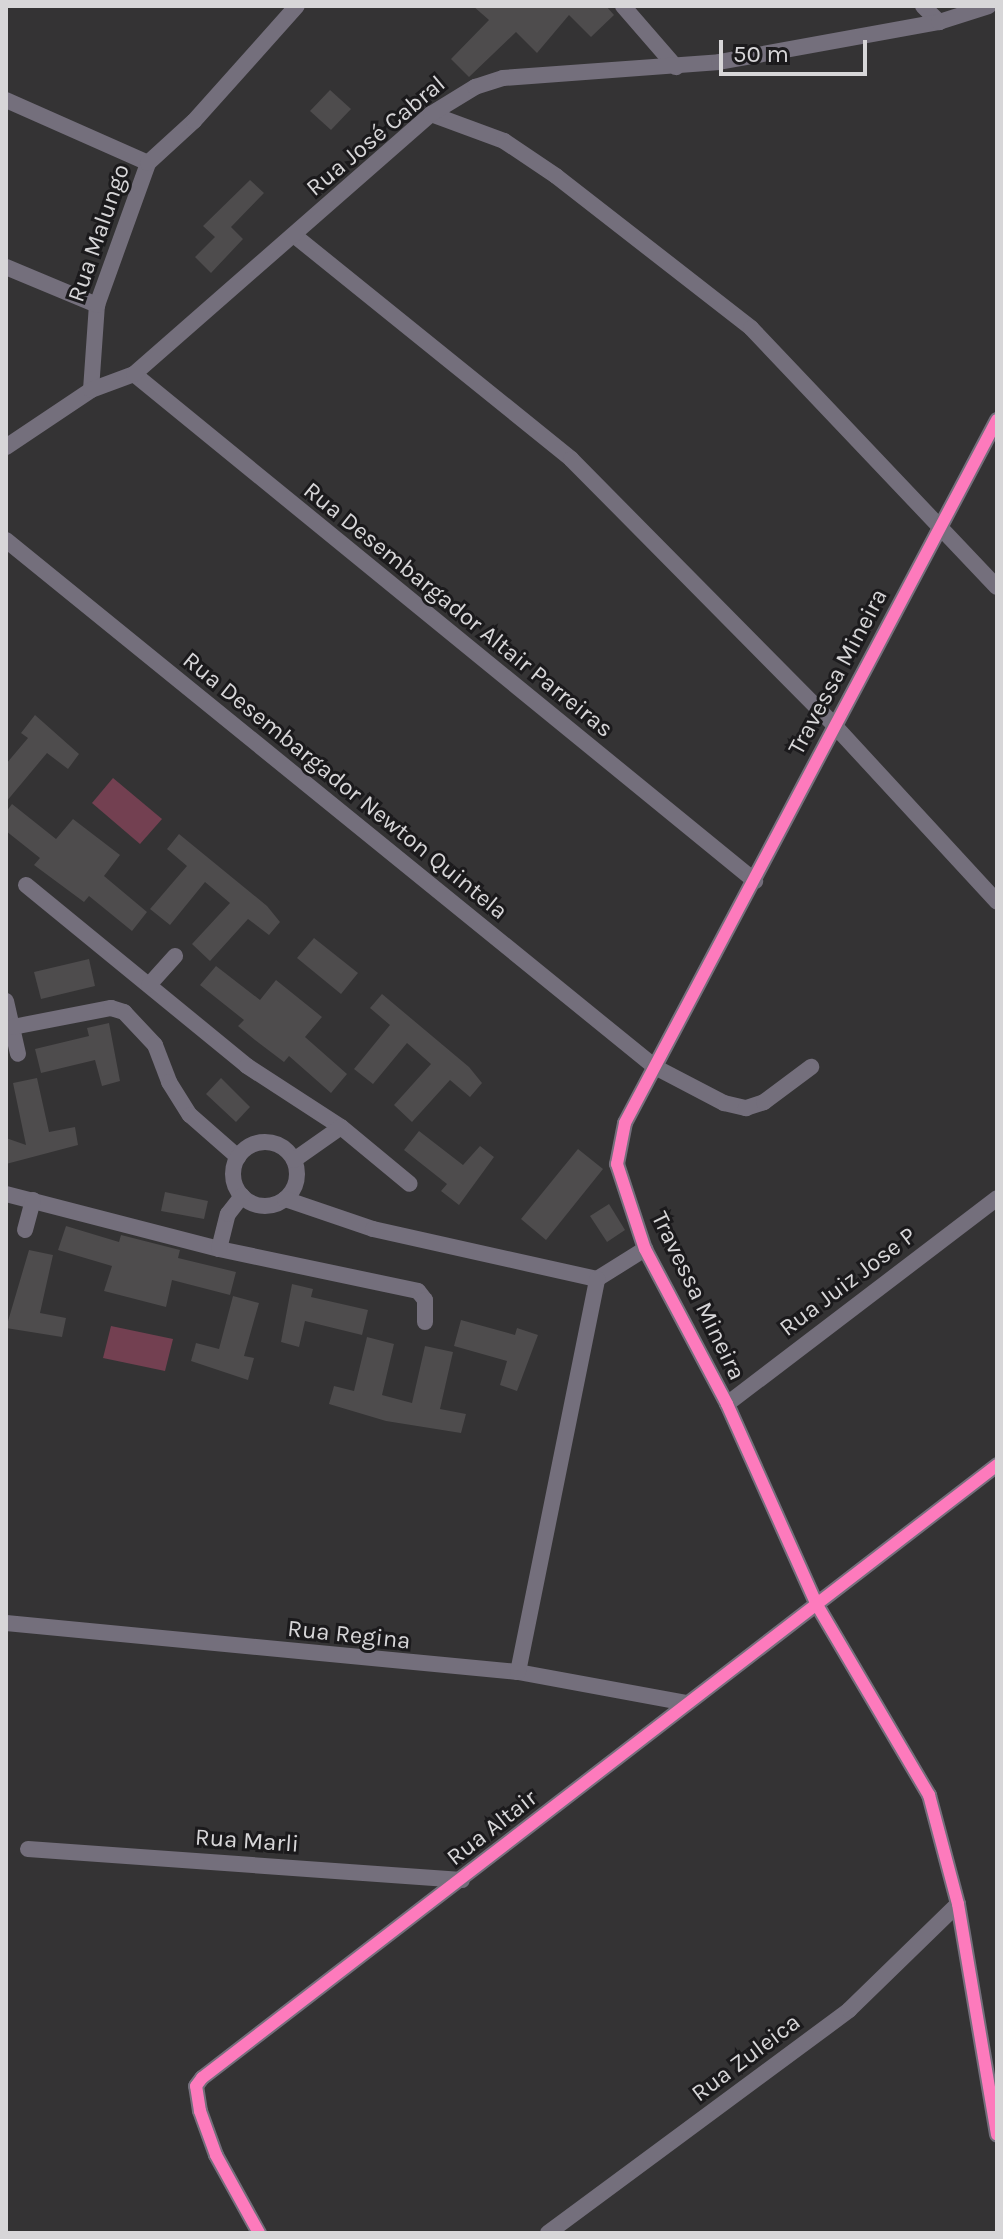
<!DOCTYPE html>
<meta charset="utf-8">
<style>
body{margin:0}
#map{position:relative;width:1003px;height:2239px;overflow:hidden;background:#343334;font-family:Karla,sans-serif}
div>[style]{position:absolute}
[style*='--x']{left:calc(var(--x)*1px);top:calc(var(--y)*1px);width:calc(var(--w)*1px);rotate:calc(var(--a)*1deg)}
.green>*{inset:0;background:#734051}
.building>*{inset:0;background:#4e4c4d}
.minor>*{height:16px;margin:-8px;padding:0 8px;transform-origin:8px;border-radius:8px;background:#746f7c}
.minor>.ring{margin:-8px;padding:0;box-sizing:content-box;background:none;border:16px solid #746f7c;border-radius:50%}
.cycleway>*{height:12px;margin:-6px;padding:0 6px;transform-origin:6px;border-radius:6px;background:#fd7abc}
span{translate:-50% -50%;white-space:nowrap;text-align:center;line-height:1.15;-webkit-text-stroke:6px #1b1a1c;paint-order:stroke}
.street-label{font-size:24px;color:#d7d6d8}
.frame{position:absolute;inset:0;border:8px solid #d7d6d8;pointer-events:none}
.scale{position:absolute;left:719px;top:40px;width:148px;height:36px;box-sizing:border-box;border:4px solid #d7d6d8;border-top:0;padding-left:10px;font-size:24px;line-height:28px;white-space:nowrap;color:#d7d6d8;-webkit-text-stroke:6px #1b1a1c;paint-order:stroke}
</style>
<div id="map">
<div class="green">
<div style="clip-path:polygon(113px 778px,162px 819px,140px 844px,92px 803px)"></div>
<div style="clip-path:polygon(111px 1326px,173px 1339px,165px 1371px,103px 1358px)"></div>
</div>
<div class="building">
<div style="clip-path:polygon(473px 6px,606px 6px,614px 15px,591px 37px,569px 15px,537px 53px,516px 32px,469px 77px,451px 59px,489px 20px)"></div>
<div style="clip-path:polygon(330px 90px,351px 109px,331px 130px,310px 111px)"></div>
<div style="clip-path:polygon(250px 180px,264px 193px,231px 227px,243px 239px,211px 273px,195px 257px,215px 237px,203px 226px)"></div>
<div style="clip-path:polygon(35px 715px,79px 754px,68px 769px,47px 753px,6px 802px,6px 764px,28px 738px,21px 733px)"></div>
<div style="clip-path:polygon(12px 804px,56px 839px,73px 819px,120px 855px,104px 876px,147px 912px,132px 931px,89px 896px,84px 902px,34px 865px,40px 858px,6px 831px,6px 812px)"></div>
<div style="clip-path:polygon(179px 834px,267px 906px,280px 922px,269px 935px,248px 919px,210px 961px,192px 944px,230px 903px,205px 882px,170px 925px,150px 909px,187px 866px,167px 849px)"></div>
<div style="clip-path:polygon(314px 938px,358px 973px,341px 994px,297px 958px)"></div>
<div style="clip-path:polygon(89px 959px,95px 986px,41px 999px,34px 972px)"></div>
<div style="clip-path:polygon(216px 966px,260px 1000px,276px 980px,322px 1017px,305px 1037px,347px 1074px,331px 1093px,289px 1056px,284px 1062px,255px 1040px,238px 1026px,244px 1020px,200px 985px)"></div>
<div style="clip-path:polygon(382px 994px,469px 1067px,482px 1083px,470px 1097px,450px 1080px,412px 1122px,394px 1105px,431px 1064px,407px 1043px,373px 1084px,354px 1069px,390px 1025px,370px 1008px)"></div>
<div style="clip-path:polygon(109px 1023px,120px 1081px,102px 1086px,95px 1060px,41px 1073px,35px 1049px,89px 1036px,87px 1028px)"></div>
<div style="clip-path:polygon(37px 1078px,49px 1132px,75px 1127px,78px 1145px,6px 1164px,6px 1138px,26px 1145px,13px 1083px)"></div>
<div style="clip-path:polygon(221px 1078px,250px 1107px,236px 1122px,206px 1094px)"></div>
<div style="clip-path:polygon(419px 1131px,463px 1165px,480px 1146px,494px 1157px,459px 1205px,441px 1191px,447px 1184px,404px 1150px)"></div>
<div style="clip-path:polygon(578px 1149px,603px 1169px,546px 1240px,521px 1219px)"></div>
<div style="clip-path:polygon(165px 1192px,208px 1201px,204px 1219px,161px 1211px)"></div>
<div style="clip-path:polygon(609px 1204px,625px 1230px,607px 1242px,590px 1216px)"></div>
<div style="clip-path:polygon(66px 1226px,119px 1242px,121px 1235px,180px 1250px,178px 1258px,236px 1272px,230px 1295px,172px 1280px,166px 1307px,104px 1291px,112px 1266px,58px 1250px)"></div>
<div style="clip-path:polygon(29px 1250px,53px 1255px,40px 1313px,66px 1318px,62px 1337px,6px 1328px)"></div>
<div style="clip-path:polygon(292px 1284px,313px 1289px,311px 1297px,368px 1310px,362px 1335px,305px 1321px,299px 1347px,281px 1342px)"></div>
<div style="clip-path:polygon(233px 1296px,259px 1303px,244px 1356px,254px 1358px,248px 1380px,191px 1361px,196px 1343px,219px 1349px)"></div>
<div style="clip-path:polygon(461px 1320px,515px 1335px,517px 1328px,538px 1335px,517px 1391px,500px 1385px,507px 1361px,454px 1346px)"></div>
<div style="clip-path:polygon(367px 1337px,394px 1344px,382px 1395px,412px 1403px,425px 1346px,453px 1352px,440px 1409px,466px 1414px,461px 1433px,386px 1421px,329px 1404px,334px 1386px,354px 1391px)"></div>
</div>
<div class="minor">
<div style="--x:623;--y:6;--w:81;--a:49"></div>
<div style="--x:923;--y:6;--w:23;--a:45"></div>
<div style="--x:6;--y:100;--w:155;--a:23.9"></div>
<div style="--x:431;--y:114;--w:78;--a:20.3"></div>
<div style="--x:504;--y:141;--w:63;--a:33.9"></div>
<div style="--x:556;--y:176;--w:247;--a:37.9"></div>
<div style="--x:751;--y:328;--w:357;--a:46.5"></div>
<div style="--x:295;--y:236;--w:355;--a:38.9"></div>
<div style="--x:571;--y:459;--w:373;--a:45.3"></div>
<div style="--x:833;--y:724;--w:242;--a:47.3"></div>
<div style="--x:6;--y:267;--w:99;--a:22.7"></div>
<div style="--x:134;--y:374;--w:802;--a:39.23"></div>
<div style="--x:91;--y:390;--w:85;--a:-86"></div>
<div style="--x:97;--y:305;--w:151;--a:-70.2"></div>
<div style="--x:148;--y:163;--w:62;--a:-42.4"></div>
<div style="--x:194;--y:121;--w:154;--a:-48.2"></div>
<div style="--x:997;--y:420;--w:795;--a:117.89"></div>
<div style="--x:625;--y:1123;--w:42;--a:101"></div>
<div style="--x:617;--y:1164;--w:89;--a:71.8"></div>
<div style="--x:645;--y:1249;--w:175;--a:62.1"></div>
<div style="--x:727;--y:1404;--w:220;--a:65.9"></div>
<div style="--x:817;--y:1605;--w:221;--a:59.5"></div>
<div style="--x:929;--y:1795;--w:113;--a:75.1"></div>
<div style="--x:958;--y:1904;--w:234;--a:80.4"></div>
<div style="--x:6;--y:447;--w:102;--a:-33.8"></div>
<div style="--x:91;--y:390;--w:46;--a:-20.4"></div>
<div style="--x:134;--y:374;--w:395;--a:-41.2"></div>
<div style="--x:431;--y:114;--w:52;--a:-31.5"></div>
<div style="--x:475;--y:87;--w:29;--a:-18"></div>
<div style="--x:503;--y:78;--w:217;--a:-4.2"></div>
<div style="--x:719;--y:62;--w:224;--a:-10.3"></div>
<div style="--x:939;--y:22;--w:52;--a:-17.7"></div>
<div style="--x:6;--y:540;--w:836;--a:39.08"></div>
<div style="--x:655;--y:1067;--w:78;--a:27.6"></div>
<div style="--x:724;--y:1103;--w:23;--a:13"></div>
<div style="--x:746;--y:1108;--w:19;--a:-18"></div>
<div style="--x:764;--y:1102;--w:59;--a:-36.7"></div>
<div style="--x:26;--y:885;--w:286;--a:39.3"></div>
<div style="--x:247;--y:1066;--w:112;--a:33"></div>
<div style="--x:341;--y:1127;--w:89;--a:39.6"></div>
<div style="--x:149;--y:985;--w:39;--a:-48"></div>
<div style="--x:6;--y:1001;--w:54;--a:77.2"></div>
<div style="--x:13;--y:1027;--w:100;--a:-11"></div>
<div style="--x:111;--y:1008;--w:14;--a:17"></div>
<div style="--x:124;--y:1012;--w:45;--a:46.8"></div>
<div style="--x:155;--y:1045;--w:40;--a:69"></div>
<div style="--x:169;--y:1082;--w:39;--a:58"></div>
<div style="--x:190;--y:1115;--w:64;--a:41.2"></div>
<div class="ring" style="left:233px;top:1142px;width:48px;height:48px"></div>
<div style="--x:294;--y:1160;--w:57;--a:-35.1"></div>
<div style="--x:6;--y:1194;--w:220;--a:14.5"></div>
<div style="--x:219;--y:1249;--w:203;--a:11.9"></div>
<div style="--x:418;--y:1291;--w:11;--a:52"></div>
<div style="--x:425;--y:1300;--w:22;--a:90"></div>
<div style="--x:285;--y:1199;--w:93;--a:18.8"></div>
<div style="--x:373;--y:1229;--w:230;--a:12.6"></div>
<div style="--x:597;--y:1279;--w:57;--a:-32"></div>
<div style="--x:25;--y:1230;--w:31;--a:-75"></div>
<div style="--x:219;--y:1249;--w:36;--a:-76"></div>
<div style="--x:228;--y:1214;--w:23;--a:-52"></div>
<div style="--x:727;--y:1404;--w:340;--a:-37.3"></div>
<div style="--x:6;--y:1623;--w:514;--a:5.47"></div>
<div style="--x:518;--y:1672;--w:172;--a:10.4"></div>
<div style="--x:518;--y:1672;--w:401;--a:-78.6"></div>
<div style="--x:28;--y:1849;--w:435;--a:4.1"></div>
<div style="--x:259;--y:2233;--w:89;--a:-118.9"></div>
<div style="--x:216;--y:2155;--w:47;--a:-110"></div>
<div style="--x:200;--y:2111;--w:25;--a:-99"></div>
<div style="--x:196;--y:2086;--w:10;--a:-53"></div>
<div style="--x:202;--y:2078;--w:1004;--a:-37.63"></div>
<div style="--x:548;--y:2233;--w:375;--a:-36.5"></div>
<div style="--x:849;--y:2010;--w:152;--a:-44.2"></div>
</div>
<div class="cycleway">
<div style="--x:997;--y:420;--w:795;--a:117.89"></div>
<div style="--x:625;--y:1123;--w:42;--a:101"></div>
<div style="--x:617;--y:1164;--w:89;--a:71.8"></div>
<div style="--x:645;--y:1249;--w:175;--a:62.1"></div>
<div style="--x:727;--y:1404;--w:220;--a:65.9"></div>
<div style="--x:817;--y:1605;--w:221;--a:59.5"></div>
<div style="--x:929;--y:1795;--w:113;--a:75.1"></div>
<div style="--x:958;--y:1904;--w:234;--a:80.4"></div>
<div style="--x:259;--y:2233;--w:89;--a:-118.9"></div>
<div style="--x:216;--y:2155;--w:47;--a:-110"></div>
<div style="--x:200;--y:2111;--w:25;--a:-99"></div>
<div style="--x:196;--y:2086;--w:10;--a:-53"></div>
<div style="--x:202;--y:2078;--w:1004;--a:-37.63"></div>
</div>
<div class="street-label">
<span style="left:376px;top:136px;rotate:-40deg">Rua José Cabral</span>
<span style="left:99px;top:233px;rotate:-71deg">Rua Malungo</span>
<span style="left:458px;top:610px;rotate:39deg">Rua Desembargador Altair Parreiras</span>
<span style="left:838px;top:672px;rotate:-62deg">Travessa Mineira</span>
<span style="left:345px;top:786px;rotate:39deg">Rua Desembargador Newton Quintela</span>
<span style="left:848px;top:1282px;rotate:-37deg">Rua Juiz Jose P</span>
<span style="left:698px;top:1296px;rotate:64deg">Travessa Mineira</span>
<span style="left:349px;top:1635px;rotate:6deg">Rua Regina</span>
<span style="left:492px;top:1828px;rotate:-38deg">Rua Altair</span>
<span style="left:247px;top:1841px;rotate:4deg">Rua Marli</span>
<span style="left:746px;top:2058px;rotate:-37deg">Rua Zuleica</span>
</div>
<div class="frame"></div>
<div class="scale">50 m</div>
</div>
